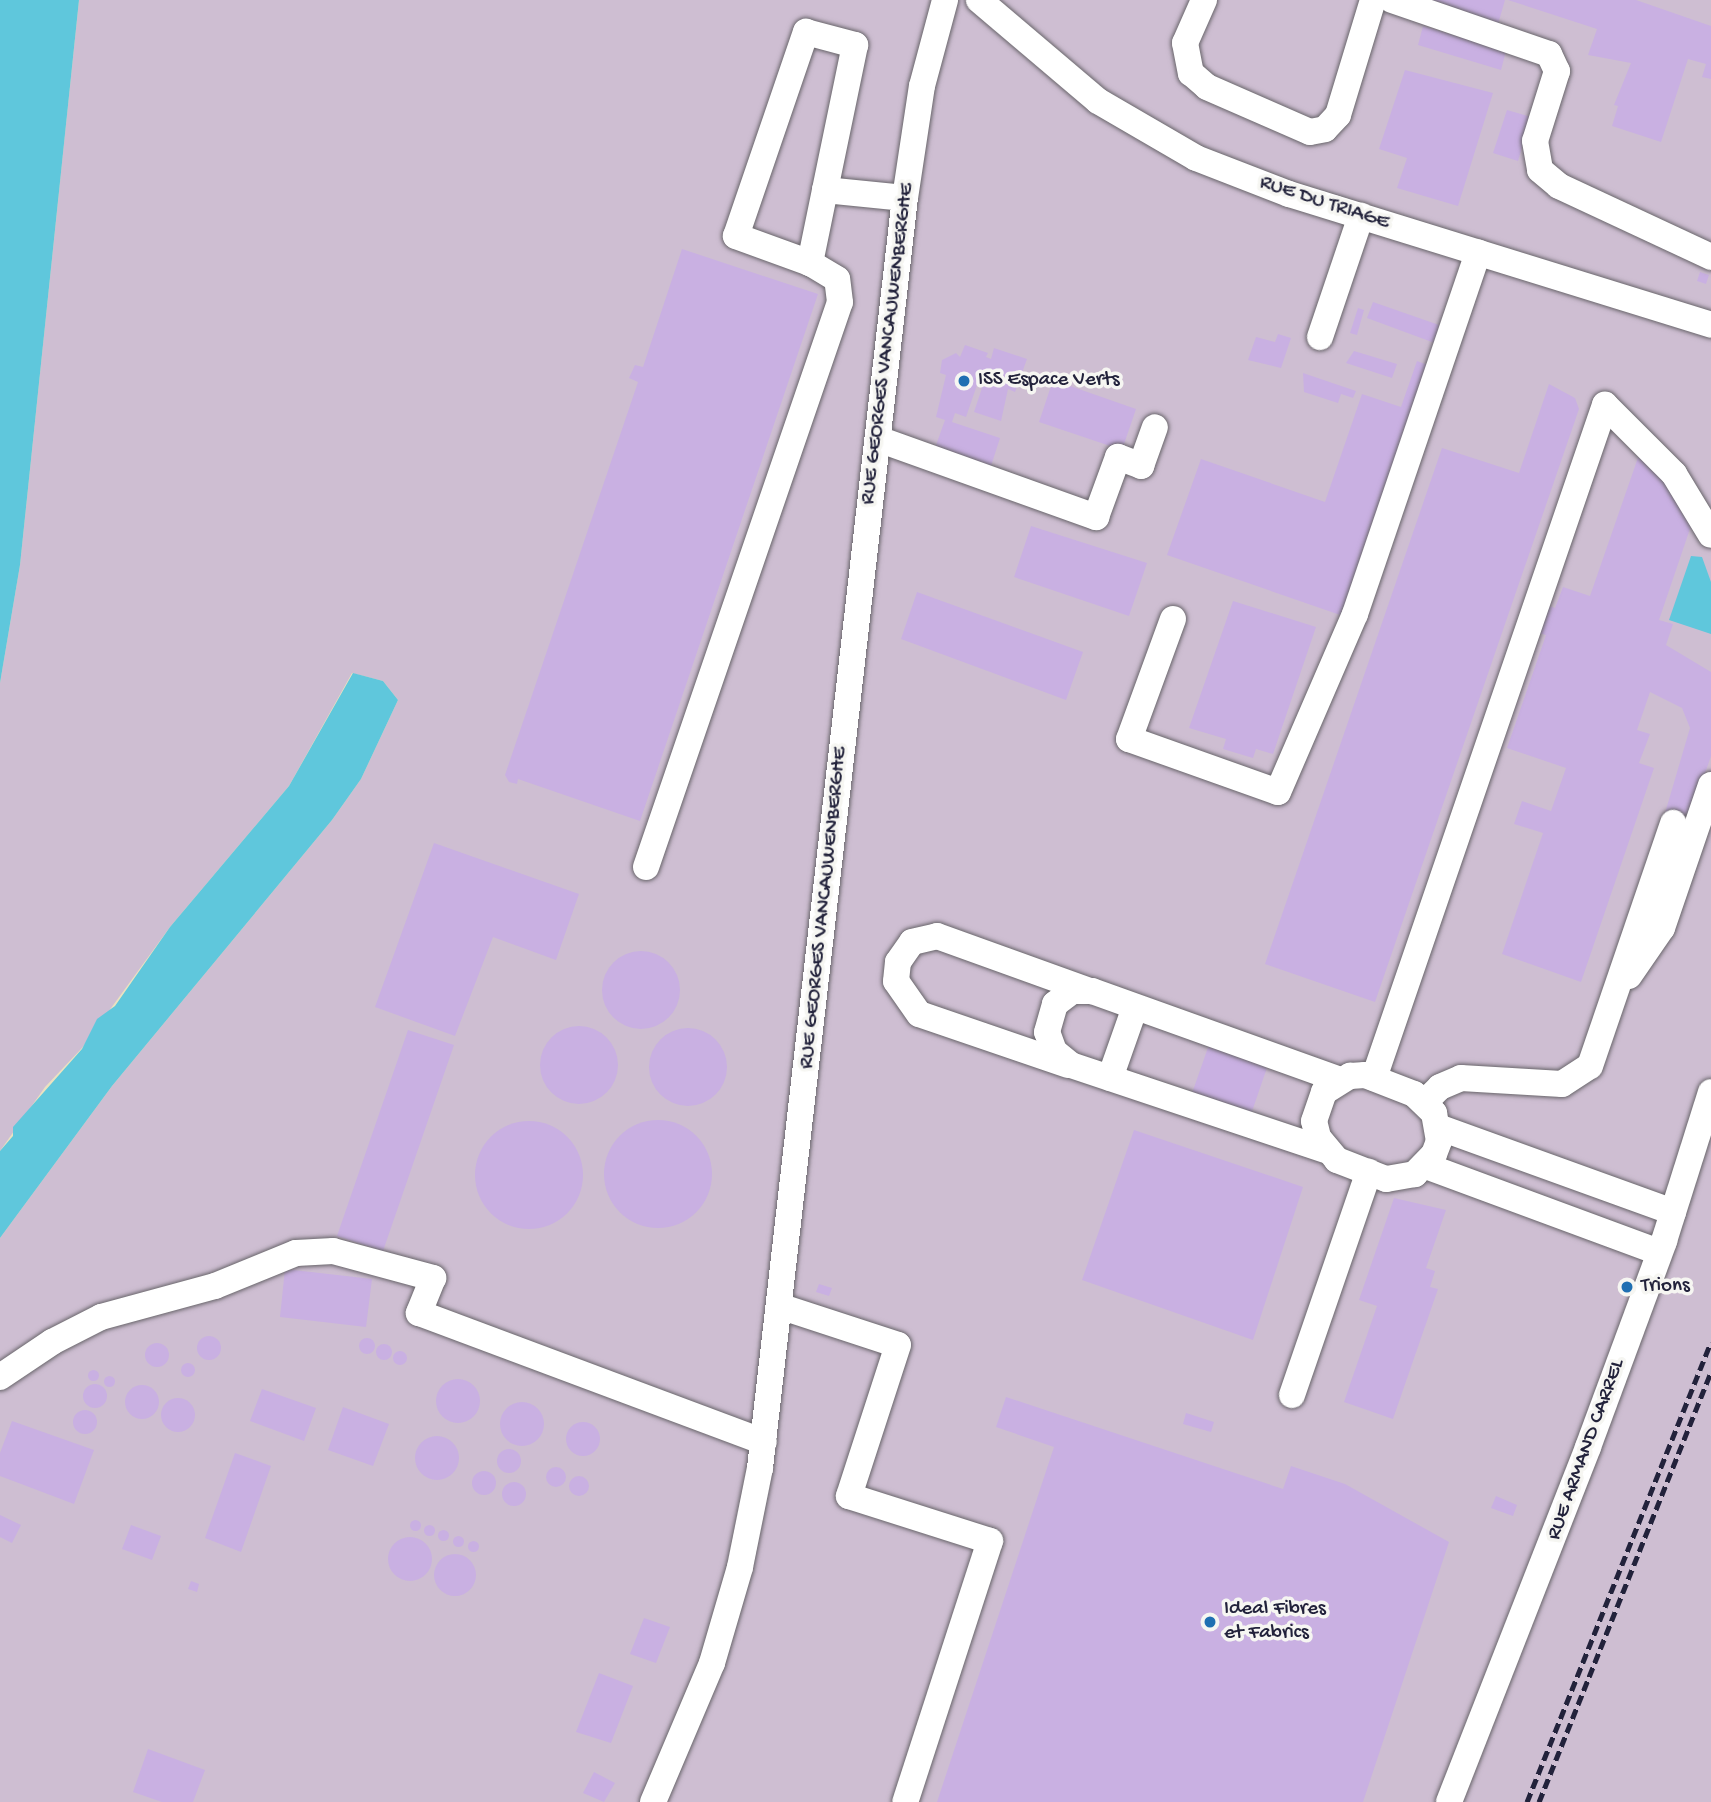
<!DOCTYPE html>
<style>
body{margin:0}
#map{position:relative;width:1711px;height:1802px;overflow:hidden;background:#eae2c0;font-family:"Gochi Hand",sans-serif}
div>[style]{position:absolute}
[style*='--x']{left:calc(var(--x)*1px);top:calc(var(--y)*1px);width:calc(var(--w)*1px);rotate:calc(var(--a)*1deg)}
.industrial>*{inset:0;background:#cebed2}
.water>*{inset:0;background:#5fc7dc}
.building>*{inset:0;background:#c9b0e2}
.round{border-radius:50%}
.roads{filter:drop-shadow(0 0 2px #68656a) drop-shadow(0 0 2px #68656a)}
.minor>*{height:26px;margin:-13px;padding:0 13px;transform-origin:13px;border-radius:13px;background:#fff}
.rail>*{height:5px;margin-top:-2.5px;transform-origin:0;background:repeating-linear-gradient(90deg,#22223b 0 10px,transparent 0 15px)}
.dots>*{width:19px;height:19px;translate:-50% -50%;box-sizing:border-box;border:4px solid #f6f6f2;border-radius:50%}
span{translate:-50% -50%;white-space:nowrap;text-align:center;line-height:1.15;-webkit-text-stroke:7px #f6f6f2;paint-order:stroke}
.street-label{font-size:21px;color:#22223b}
.poi-label{font-size:21px;color:#22223b}
.left{translate:0 -50%;text-align:left}
</style>
<div id="map">
<div class="industrial">
<div style="clip-path:polygon(79px 0,1711px 0,1711px 1802px,0 1802px,0 1238px,112px 1086px,332px 820px,361px 779px,398px 700px,383px 681px,352px 673px,289px 786px,170px 927px,82px 1048px,45px 1087px,0 1151px,0 683px,20px 565px)"></div>
</div>
<div class="water">
<div style="clip-path:polygon(0 0,79px 0,20px 565px,0 683px)"></div>
<div style="clip-path:polygon(1691px 556px,1702px 557px,1711px 582px,1711px 634px,1669px 620px)"></div>
<div style="clip-path:polygon(353px 673px,383px 681px,398px 700px,361px 779px,332px 820px,112px 1086px,0 1238px,0 1151px,13px 1136px,13px 1127px,82px 1049px,97px 1019px,115px 1006px,170px 927px,289px 786px)"></div>
</div>
<div class="building">
<div style="clip-path:polygon(1423px 0,1505px 0,1498px 24px)"></div>
<div style="clip-path:polygon(1508px 0,1636px 0,1711px 26px,1711px 79px,1702px 77px,1706px 64px,1688px 59px,1661px 142px,1612px 126px,1618px 106px,1614px 105px,1631px 63px,1588px 55px,1597px 29px)"></div>
<div style="clip-path:polygon(1423px 26px,1506px 51px,1501px 70px,1418px 45px)"></div>
<div style="clip-path:polygon(1405px 70px,1493px 93px,1458px 206px,1397px 188px,1407px 158px,1379px 149px)"></div>
<div style="clip-path:polygon(1507px 110px,1531px 117px,1518px 161px,1493px 153px)"></div>
<div style="clip-path:polygon(682px 249px,818px 294px,640px 821px,518px 779px,517px 784px,509px 782px,505px 775px,638px 382px,629px 378px,635px 365px,643px 367px)"></div>
<div style="clip-path:polygon(1700px 272px,1709px 275px,1706px 284px,1697px 281px)"></div>
<div style="clip-path:polygon(1373px 302px,1439px 325px,1445px 329px,1440px 345px,1367px 318px)"></div>
<div style="clip-path:polygon(1358px 308px,1364px 310px,1357px 335px,1350px 333px)"></div>
<div style="clip-path:polygon(1278px 334px,1291px 338px,1281px 368px,1248px 360px,1256px 337px,1275px 342px)"></div>
<div style="clip-path:polygon(965px 345px,988px 353px,986px 357px,991px 359px,994px 348px,1027px 359px,1015px 392px,1008px 389px,1001px 421px,974px 412px,982px 388px,977px 385px,966px 417px,955px 413px,952px 422px,1000px 438px,991px 466px,935px 448px,945px 420px,936px 417px,946px 375px,940px 373px,942px 360px,956px 353px,960px 357px)"></div>
<div style="clip-path:polygon(1354px 351px,1397px 364px,1392px 378px,1346px 363px)"></div>
<div style="clip-path:polygon(1417px 361px,1433px 367px,1346px 617px,1167px 555px,1201px 459px,1325px 502px,1362px 394px,1401px 407px)"></div>
<div style="clip-path:polygon(1303px 373px,1356px 391px,1353px 398px,1341px 394px,1338px 403px,1304px 392px)"></div>
<div style="clip-path:polygon(1053px 380px,1136px 409px,1122px 450px,1039px 422px)"></div>
<div style="clip-path:polygon(1549px 384px,1575px 398px,1579px 409px,1375px 1002px,1265px 964px,1442px 448px,1519px 473px)"></div>
<div style="clip-path:polygon(1641px 449px,1693px 520px,1659px 620px,1673px 624px,1666px 645px,1711px 672px,1711px 756px,1686px 828px,1663px 820px,1690px 728px,1682px 708px,1650px 692px,1637px 730px,1650px 734px,1639px 763px,1654px 768px,1581px 982px,1502px 954px,1543px 833px,1514px 824px,1522px 801px,1551px 811px,1566px 768px,1507px 748px,1546px 635px,1535px 632px,1544px 604px,1555px 608px,1563px 587px,1590px 596px)"></div>
<div style="clip-path:polygon(1031px 526px,1147px 563px,1129px 616px,1014px 577px)"></div>
<div style="clip-path:polygon(917px 592px,1083px 652px,1066px 700px,901px 639px)"></div>
<div style="clip-path:polygon(1233px 601px,1316px 627px,1273px 754px,1256px 749px,1253px 758px,1223px 749px,1226px 739px,1189px 728px)"></div>
<div style="clip-path:polygon(434px 843px,579px 894px,556px 960px,493px 937px,455px 1036px,375px 1007px)"></div>
<div class="round" style="left:602px;top:951px;width:78px;height:78px"></div>
<div class="round" style="left:540px;top:1026px;width:78px;height:78px"></div>
<div class="round" style="left:649px;top:1028px;width:78px;height:78px"></div>
<div style="clip-path:polygon(408px 1030px,454px 1045px,383px 1251px,337px 1236px)"></div>
<div style="clip-path:polygon(1211px 1039px,1270px 1059px,1249px 1120px,1190px 1099px)"></div>
<div class="round" style="left:604px;top:1120px;width:108px;height:108px"></div>
<div class="round" style="left:475px;top:1121px;width:108px;height:108px"></div>
<div style="clip-path:polygon(1134px 1130px,1303px 1187px,1253px 1340px,1082px 1280px)"></div>
<div style="clip-path:polygon(1394px 1198px,1446px 1210px,1426px 1268px,1435px 1271px,1430px 1287px,1438px 1289px,1393px 1419px,1344px 1402px,1377px 1306px,1359px 1300px)"></div>
<div style="clip-path:polygon(285px 1269px,372px 1279px,366px 1327px,280px 1317px)"></div>
<div style="clip-path:polygon(819px 1284px,832px 1288px,829px 1296px,816px 1292px)"></div>
<div class="round" style="left:197px;top:1336px;width:24px;height:24px"></div>
<div class="round" style="left:359px;top:1338px;width:16px;height:16px"></div>
<div class="round" style="left:145px;top:1343px;width:24px;height:24px"></div>
<div class="round" style="left:376px;top:1344px;width:16px;height:16px"></div>
<div class="round" style="left:393px;top:1351px;width:14px;height:14px"></div>
<div class="round" style="left:181px;top:1363px;width:14px;height:14px"></div>
<div class="round" style="left:87.5px;top:1369.5px;width:11px;height:11px"></div>
<div class="round" style="left:103.5px;top:1375.5px;width:11px;height:11px"></div>
<div class="round" style="left:436px;top:1379px;width:44px;height:44px"></div>
<div class="round" style="left:83px;top:1384px;width:24px;height:24px"></div>
<div class="round" style="left:125px;top:1385px;width:34px;height:34px"></div>
<div style="clip-path:polygon(262px 1389px,316px 1408px,304px 1441px,250px 1421px)"></div>
<div style="clip-path:polygon(1006px 1397px,1283px 1489px,1291px 1466px,1345px 1484px,1449px 1542px,1363px 1802px,937px 1802px,1054px 1447px,996px 1427px)"></div>
<div class="round" style="left:161px;top:1398px;width:34px;height:34px"></div>
<div class="round" style="left:500px;top:1402px;width:44px;height:44px"></div>
<div style="clip-path:polygon(343px 1407px,389px 1424px,373px 1466px,328px 1450px)"></div>
<div class="round" style="left:73px;top:1410px;width:24px;height:24px"></div>
<div style="clip-path:polygon(1186px 1413px,1214px 1422px,1211px 1432px,1183px 1424px)"></div>
<div style="clip-path:polygon(12px 1421px,94px 1450px,74px 1504px,0 1476px,0 1453px)"></div>
<div class="round" style="left:566px;top:1422px;width:34px;height:34px"></div>
<div class="round" style="left:415px;top:1436px;width:44px;height:44px"></div>
<div class="round" style="left:497px;top:1449px;width:24px;height:24px"></div>
<div style="clip-path:polygon(235px 1453px,271px 1466px,241px 1552px,205px 1538px)"></div>
<div class="round" style="left:546px;top:1467px;width:20px;height:20px"></div>
<div class="round" style="left:472px;top:1471px;width:24px;height:24px"></div>
<div class="round" style="left:569px;top:1476px;width:20px;height:20px"></div>
<div class="round" style="left:502px;top:1482px;width:24px;height:24px"></div>
<div style="clip-path:polygon(1496px 1496px,1517px 1505px,1513px 1516px,1491px 1508px)"></div>
<div style="clip-path:polygon(0 1515px,21px 1525px,12px 1543px,0 1537px)"></div>
<div class="round" style="left:409.5px;top:1519.5px;width:11px;height:11px"></div>
<div class="round" style="left:423.5px;top:1524.5px;width:11px;height:11px"></div>
<div style="clip-path:polygon(131px 1525px,161px 1536px,152px 1560px,122px 1549px)"></div>
<div class="round" style="left:437.5px;top:1529.5px;width:11px;height:11px"></div>
<div class="round" style="left:452.5px;top:1535.5px;width:11px;height:11px"></div>
<div class="round" style="left:388px;top:1537px;width:44px;height:44px"></div>
<div class="round" style="left:467.5px;top:1540.5px;width:11px;height:11px"></div>
<div class="round" style="left:434px;top:1554px;width:42px;height:42px"></div>
<div style="clip-path:polygon(191px 1581px,199px 1584px,197px 1592px,188px 1589px)"></div>
<div style="clip-path:polygon(644px 1618px,670px 1627px,656px 1663px,630px 1654px)"></div>
<div style="clip-path:polygon(599px 1673px,633px 1686px,611px 1743px,576px 1732px)"></div>
<div style="clip-path:polygon(148px 1749px,205px 1770px,193px 1802px,162px 1802px,133px 1792px)"></div>
<div style="clip-path:polygon(594px 1772px,615px 1783px,604px 1802px,583px 1793px)"></div>
</div>
<div class="roads">
<div class="minor">
<div style="--x:979;--y:0;--w:156;--a:40.3"></div>
<div style="--x:1098;--y:101;--w:113;--a:30.2"></div>
<div style="--x:1196;--y:158;--w:100;--a:21.2"></div>
<div style="--x:1289;--y:194;--w:442;--a:17.2"></div>
<div style="--x:1204;--y:0;--w:47;--a:113.8"></div>
<div style="--x:1185;--y:43;--w:31;--a:79"></div>
<div style="--x:1191;--y:73;--w:21;--a:41"></div>
<div style="--x:1207;--y:87;--w:112;--a:23.6"></div>
<div style="--x:1310;--y:132;--w:15;--a:-11"></div>
<div style="--x:1325;--y:129;--w:19;--a:-47"></div>
<div style="--x:1338;--y:115;--w:120;--a:-73.1"></div>
<div style="--x:1392;--y:0;--w:166;--a:19"></div>
<div style="--x:1549;--y:54;--w:19;--a:65"></div>
<div style="--x:1557;--y:71;--w:73;--a:107.4"></div>
<div style="--x:1535;--y:141;--w:29;--a:80"></div>
<div style="--x:1540;--y:170;--w:25;--a:40"></div>
<div style="--x:1559;--y:186;--w:168;--a:25"></div>
<div style="--x:825;--y:190;--w:75;--a:101.6"></div>
<div style="--x:810;--y:263;--w:79;--a:-160"></div>
<div style="--x:736;--y:236;--w:216;--a:-71.1"></div>
<div style="--x:806;--y:32;--w:51;--a:14.9"></div>
<div style="--x:855;--y:45;--w:148;--a:101.7"></div>
<div style="--x:825;--y:190;--w:80;--a:5.7"></div>
<div style="--x:1320;--y:337;--w:128;--a:-71.3"></div>
<div style="--x:878;--y:439;--w:232;--a:19.7"></div>
<div style="--x:1096;--y:517;--w:64;--a:-69.9"></div>
<div style="--x:1118;--y:457;--w:25;--a:21"></div>
<div style="--x:1141;--y:466;--w:41;--a:-70.3"></div>
<div style="--x:1173;--y:619;--w:128;--a:110.1"></div>
<div style="--x:1129;--y:739;--w:158;--a:19.6"></div>
<div style="--x:1278;--y:792;--w:194;--a:-66.6"></div>
<div style="--x:1355;--y:614;--w:382;--a:-71.2"></div>
<div style="--x:646;--y:867;--w:597;--a:-71.05"></div>
<div style="--x:840;--y:302;--w:23;--a:-97"></div>
<div style="--x:837;--y:279;--w:31;--a:-149"></div>
<div style="--x:1629;--y:976;--w:58;--a:-55.5"></div>
<div style="--x:1662;--y:928;--w:151;--a:-71.1"></div>
<div style="--x:1068;--y:1065;--w:157;--a:-161.1"></div>
<div style="--x:919;--y:1014;--w:40;--a:-124.9"></div>
<div style="--x:896;--y:981;--w:19;--a:-84"></div>
<div style="--x:898;--y:962;--w:24;--a:-55"></div>
<div style="--x:912;--y:942;--w:26;--a:-13"></div>
<div style="--x:937;--y:936;--w:163;--a:19.8"></div>
<div style="--x:1365;--y:1075;--w:53;--a:21.2"></div>
<div style="--x:1414;--y:1094;--w:28;--a:44"></div>
<div style="--x:1434;--y:1113;--w:28;--a:80"></div>
<div style="--x:1439;--y:1141;--w:14;--a:111"></div>
<div style="--x:1434;--y:1154;--w:28;--a:134"></div>
<div style="--x:1415;--y:1174;--w:29;--a:170"></div>
<div style="--x:1386;--y:1179;--w:53;--a:-158.8"></div>
<div style="--x:1337;--y:1160;--w:30;--a:-130"></div>
<div style="--x:1318;--y:1137;--w:16;--a:-104"></div>
<div style="--x:1314;--y:1121;--w:31;--a:-71"></div>
<div style="--x:1324;--y:1092;--w:31;--a:-32"></div>
<div style="--x:1350;--y:1076;--w:15;--a:-4"></div>
<div style="--x:1110;--y:1078;--w:75;--a:-70.6"></div>
<div style="--x:1374;--y:1078;--w:712;--a:-71.06"></div>
<div style="--x:1605;--y:405;--w:98;--a:45"></div>
<div style="--x:1674;--y:474;--w:71;--a:58.8"></div>
<div style="--x:1425;--y:1102;--w:21;--a:-45"></div>
<div style="--x:1440;--y:1087;--w:23;--a:-23"></div>
<div style="--x:1461;--y:1078;--w:101;--a:3.4"></div>
<div style="--x:1562;--y:1084;--w:33;--a:-33"></div>
<div style="--x:1590;--y:1066;--w:257;--a:-71.1"></div>
<div style="--x:1438;--y:1127;--w:250;--a:19.9"></div>
<div style="--x:1325;--y:1150;--w:268;--a:-161.5"></div>
<div style="--x:1071;--y:1065;--w:22;--a:-141"></div>
<div style="--x:1054;--y:1051;--w:20;--a:-110"></div>
<div style="--x:1047;--y:1032;--w:29;--a:-74"></div>
<div style="--x:1055;--y:1004;--w:21;--a:-37"></div>
<div style="--x:1072;--y:991;--w:20;--a:0"></div>
<div style="--x:1092;--y:991;--w:263;--a:19.7"></div>
<div style="--x:1426;--y:1166;--w:248;--a:20.3"></div>
<div style="--x:779;--y:1306;--w:125;--a:18.1"></div>
<div style="--x:898;--y:1345;--w:159;--a:108"></div>
<div style="--x:849;--y:1496;--w:148;--a:17.7"></div>
<div style="--x:990;--y:1541;--w:274;--a:108"></div>
<div style="--x:0;--y:1377;--w:63;--a:-33.9"></div>
<div style="--x:52;--y:1342;--w:55;--a:-27"></div>
<div style="--x:101;--y:1317;--w:118;--a:-15.2"></div>
<div style="--x:215;--y:1286;--w:87;--a:-22.2"></div>
<div style="--x:296;--y:1253;--w:37;--a:-3"></div>
<div style="--x:333;--y:1251;--w:104;--a:15.1"></div>
<div style="--x:433;--y:1278;--w:38;--a:112"></div>
<div style="--x:419;--y:1313;--w:368;--a:20.5"></div>
<div style="--x:1292;--y:1395;--w:236;--a:-71"></div>
<div style="--x:653;--y:1802;--w:151;--a:-67"></div>
<div style="--x:712;--y:1663;--w:100;--a:-73.7"></div>
<div style="--x:740;--y:1567;--w:101;--a:-78.6"></div>
<div style="--x:760;--y:1468;--w:1278;--a:-83.49"></div>
<div style="--x:905;--y:198;--w:113;--a:-81.4"></div>
<div style="--x:922;--y:86;--w:89;--a:-75"></div>
<div style="--x:1449;--y:1802;--w:381;--a:-68.6"></div>
<div style="--x:1588;--y:1447;--w:220;--a:-69.7"></div>
<div style="--x:1664;--y:1241;--w:156;--a:-72.5"></div>
</div>
</div>
<div class="rail">
<div style="--x:1527;--y:1802;--w:495;--a:-68.2"></div>
<div style="--x:1539;--y:1802;--w:463;--a:-68.2"></div>
</div>
<div class="dots">
<div style="left:964px;top:381px;background:#1f6fb2"></div>
<div style="left:1627px;top:1287px;background:#1f6fb2"></div>
<div style="left:1210px;top:1622px;background:#1f6fb2"></div>
</div>
<div class="street-label">
<span style="left:1324px;top:204px;rotate:18deg">RUE DU TRIAGE</span>
<span style="left:889px;top:344px;rotate:-83deg">RUE GEORGES VANCAUWENBERGHE</span>
<span style="left:825px;top:908px;rotate:-84deg">RUE GEORGES VANCAUWENBERGHE</span>
<span style="left:1587px;top:1450px;rotate:-70deg">RUE ARMAND CARREL</span>
</div>
<div class="poi-label">
<span class="left" style="left:978px;top:381px">ISS Espace Verts</span>
<span class="left" style="left:1641px;top:1287px">Trions</span>
<span class="left" style="left:1224px;top:1622px">Ideal Fibres<br>et Fabrics</span>
</div>
</div>
